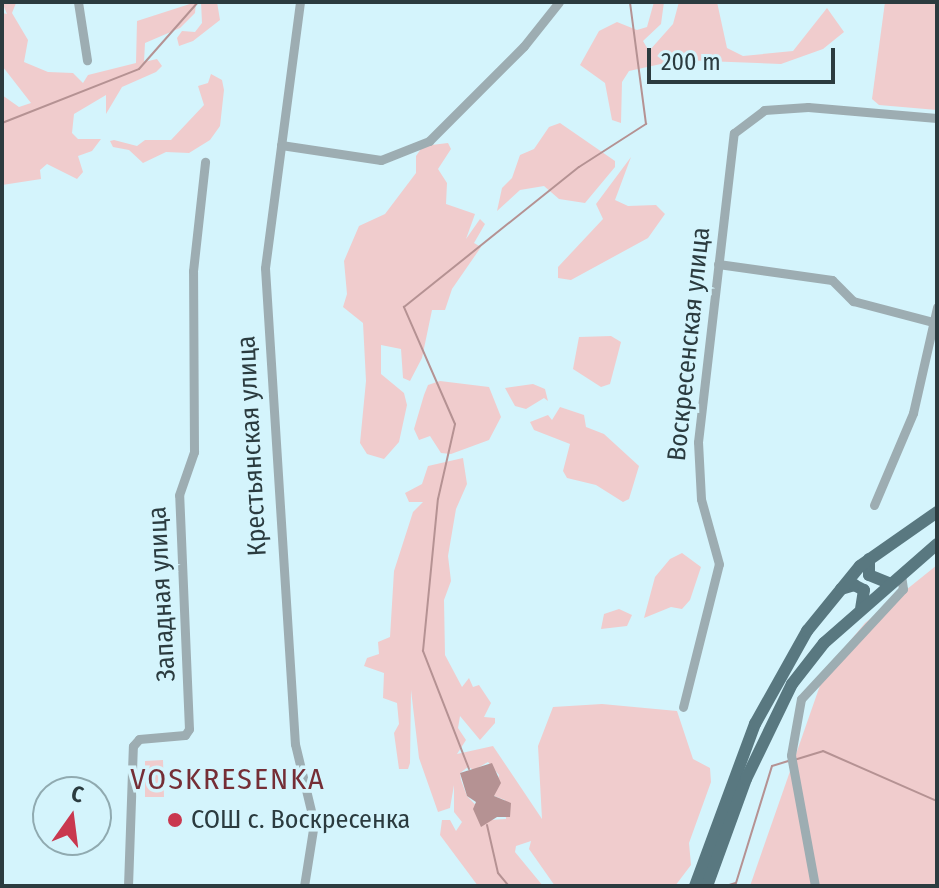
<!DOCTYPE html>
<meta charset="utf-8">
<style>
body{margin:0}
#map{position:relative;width:939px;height:888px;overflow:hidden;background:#d4f4fc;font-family:"Fira Sans Condensed",sans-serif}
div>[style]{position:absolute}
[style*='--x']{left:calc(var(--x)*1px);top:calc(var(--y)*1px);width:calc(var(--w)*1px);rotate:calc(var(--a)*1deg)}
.green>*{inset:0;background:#f0cccd}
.water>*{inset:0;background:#b59293}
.stream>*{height:2px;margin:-1px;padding:0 1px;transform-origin:1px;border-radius:1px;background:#b59293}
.minor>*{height:9px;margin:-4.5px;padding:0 4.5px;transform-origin:4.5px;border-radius:4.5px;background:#9dadb2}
.major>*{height:12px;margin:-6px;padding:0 6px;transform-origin:6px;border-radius:6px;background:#597880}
.dots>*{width:22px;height:22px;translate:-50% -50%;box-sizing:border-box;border:4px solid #d4f4fc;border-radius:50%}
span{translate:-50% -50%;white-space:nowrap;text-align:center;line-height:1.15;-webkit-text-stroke:7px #d4f4fc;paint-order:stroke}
.street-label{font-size:26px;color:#2b3b3f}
.poi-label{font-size:26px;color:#2b3b3f}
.left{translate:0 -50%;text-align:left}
.quarter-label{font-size:30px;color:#752e36;letter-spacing:2px}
.frame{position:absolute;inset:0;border:4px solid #2b3b3f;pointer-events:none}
.north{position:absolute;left:32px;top:776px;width:80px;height:80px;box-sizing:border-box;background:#d4f4fc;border:2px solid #90aab0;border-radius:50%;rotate:14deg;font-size:22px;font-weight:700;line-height:32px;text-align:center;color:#2b3b3f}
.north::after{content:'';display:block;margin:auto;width:28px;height:36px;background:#c9384f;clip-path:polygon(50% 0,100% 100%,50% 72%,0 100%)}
.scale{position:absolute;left:647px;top:48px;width:188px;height:36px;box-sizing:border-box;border:4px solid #2b3b3f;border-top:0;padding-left:10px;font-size:24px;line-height:28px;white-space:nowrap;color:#2b3b3f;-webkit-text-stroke:6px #d4f4fc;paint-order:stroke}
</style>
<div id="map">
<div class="green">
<div style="clip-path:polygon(2px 2px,16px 3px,12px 13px,28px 40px,24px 62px,48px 72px,73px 73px,83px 83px,88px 75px,136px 63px,137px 21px,196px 2px,195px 13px,180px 28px,145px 43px,144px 62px,157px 59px,162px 66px,156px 72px,122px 87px,106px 114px,106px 95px,74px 114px,72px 133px,78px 139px,101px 139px,92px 151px,78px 156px,83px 172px,77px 179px,47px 164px,40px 170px,41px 179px,2px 185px,2px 95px,19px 107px,31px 103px,3px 67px,2px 13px,7px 14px)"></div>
<div style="clip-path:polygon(201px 2px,217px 2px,220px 20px,193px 41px,179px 46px,177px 38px,182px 31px,195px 32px,202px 23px)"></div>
<div style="clip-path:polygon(654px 2px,664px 2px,661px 24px,643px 41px,649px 51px,673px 24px,679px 2px,717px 2px,727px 48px,743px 56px,793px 51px,827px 8px,844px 32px,823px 49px,781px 64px,679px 60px,629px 71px,622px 82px,621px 123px,612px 120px,605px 83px,580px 65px,599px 31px,617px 22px,637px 30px,647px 27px)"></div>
<div style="clip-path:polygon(885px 2px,937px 2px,937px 110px,879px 105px,872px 99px)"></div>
<div style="clip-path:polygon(211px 74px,222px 80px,224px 90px,220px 126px,210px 140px,189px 153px,166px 152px,143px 163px,129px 150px,113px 147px,110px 141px,114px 140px,137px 146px,145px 140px,171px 140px,204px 105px,198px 86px,208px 83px)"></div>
<div style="clip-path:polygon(560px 123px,615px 161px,615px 167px,585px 203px,559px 199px,544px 186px,520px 190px,497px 211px,502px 188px,512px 178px,520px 155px,534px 149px,549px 127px)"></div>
<div style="clip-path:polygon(448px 143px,451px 149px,438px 169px,447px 183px,446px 204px,475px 214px,466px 239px,480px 219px,485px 224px,474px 243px,481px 247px,452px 289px,445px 310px,432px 310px,422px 358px,410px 381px,403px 378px,401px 349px,381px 345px,381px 374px,404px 393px,407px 405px,399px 442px,384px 459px,367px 454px,360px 443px,366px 381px,363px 323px,343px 307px,347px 294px,344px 261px,359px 226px,385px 214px,416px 173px,416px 156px,423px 146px)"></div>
<div style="clip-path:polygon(631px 157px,615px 200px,628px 206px,656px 205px,665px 214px,648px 238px,571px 280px,558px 278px,558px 267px,603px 219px,596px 204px)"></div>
<div style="clip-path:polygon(611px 336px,621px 342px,610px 384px,601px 387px,573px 369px,579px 337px)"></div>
<div style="clip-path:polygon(440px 381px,489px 387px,501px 417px,489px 440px,451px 454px,441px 453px,430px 436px,419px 440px,414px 429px,424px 395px,428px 385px)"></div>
<div style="clip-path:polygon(533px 384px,545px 389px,548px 401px,544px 398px,526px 409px,515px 406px,505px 388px)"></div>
<div style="clip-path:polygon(560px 407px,584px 415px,586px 427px,604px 434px,639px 466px,629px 499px,623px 502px,596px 485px,567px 478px,563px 471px,570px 444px,534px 430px,530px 422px,548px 415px,552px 420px)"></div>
<div style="clip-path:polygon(evenodd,463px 458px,467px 484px,456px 509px,448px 556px,451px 581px,444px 600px,445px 655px,462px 687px,469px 678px,473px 687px,479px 685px,491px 703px,484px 717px,495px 718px,495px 723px,480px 740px,460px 716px,458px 728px,466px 740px,457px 754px,493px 746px,542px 819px,538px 746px,553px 707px,602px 704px,677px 711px,693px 759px,710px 768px,711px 782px,689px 843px,691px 865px,675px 886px,555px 886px,529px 849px,531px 841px,516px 846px,515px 852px,543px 886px,478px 886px,440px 835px,442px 820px,450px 820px,456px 831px,462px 822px,454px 812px,454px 785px,450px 808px,438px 812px,419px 758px,411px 690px,410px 763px,408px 769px,399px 769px,394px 733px,399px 724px,397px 703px,383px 698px,384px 673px,364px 666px,367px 658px,379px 654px,378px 642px,390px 637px,394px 571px,413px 512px,423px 502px,409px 502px,405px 493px,422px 484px,428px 466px,463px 458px,488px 762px,499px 775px,494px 796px,505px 800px,506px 819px,490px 820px,467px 796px,461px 780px,460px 773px,468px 767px,474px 770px,488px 762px)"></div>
<div style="clip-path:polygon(682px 553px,701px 567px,690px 600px,682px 609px,671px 607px,644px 618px,655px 577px,670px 559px)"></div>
<div style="clip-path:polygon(937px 565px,937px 886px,750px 886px,825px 671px,865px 623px)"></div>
<div style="clip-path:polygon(619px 609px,632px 615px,627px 626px,601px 629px,604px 614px)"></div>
<div style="clip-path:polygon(163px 760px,164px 797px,145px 797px,145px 761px)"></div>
</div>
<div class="water">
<div style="clip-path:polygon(492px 763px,501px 783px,494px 796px,511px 803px,510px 817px,497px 817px,481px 827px,473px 809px,476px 802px,467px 796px,460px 773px)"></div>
</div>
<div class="stream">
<div style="--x:2;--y:123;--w:147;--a:-21.5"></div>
<div style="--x:139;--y:69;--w:89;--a:-48.6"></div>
<div style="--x:794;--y:760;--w:30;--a:-17"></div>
<div style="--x:823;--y:751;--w:124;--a:23.7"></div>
<div style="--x:469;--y:769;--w:127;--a:-111.3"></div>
<div style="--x:423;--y:651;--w:153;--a:-84.4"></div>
<div style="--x:438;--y:499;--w:77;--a:-77.2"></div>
<div style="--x:455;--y:424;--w:128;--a:-113.6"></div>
<div style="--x:404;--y:307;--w:224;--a:-38.7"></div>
<div style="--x:579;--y:167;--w:80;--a:-32.7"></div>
<div style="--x:646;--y:124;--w:123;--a:-97.5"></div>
<div style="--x:487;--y:825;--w:49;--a:77.1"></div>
<div style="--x:498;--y:873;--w:17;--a:50"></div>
<div style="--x:726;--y:886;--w:10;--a:-17"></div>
<div style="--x:736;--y:883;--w:122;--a:-72.9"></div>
<div style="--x:772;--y:766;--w:17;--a:-17"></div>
</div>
<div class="minor">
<div style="--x:78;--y:2;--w:59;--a:81.2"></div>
<div style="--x:300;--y:2;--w:268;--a:97.5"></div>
<div style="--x:265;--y:268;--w:477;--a:86.4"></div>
<div style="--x:295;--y:744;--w:81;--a:76.5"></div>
<div style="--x:314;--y:823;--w:64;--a:99"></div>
<div style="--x:281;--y:145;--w:101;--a:8.5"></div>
<div style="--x:381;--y:160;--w:52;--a:-21.6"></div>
<div style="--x:429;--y:141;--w:134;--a:-45"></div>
<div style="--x:524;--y:46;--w:56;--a:-51.5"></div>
<div style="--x:718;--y:264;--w:115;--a:8"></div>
<div style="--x:832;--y:280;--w:30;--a:45"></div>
<div style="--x:853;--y:301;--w:87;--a:14.7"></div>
<div style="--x:874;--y:505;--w:100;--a:-67"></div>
<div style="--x:913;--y:413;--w:109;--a:-77.2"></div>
<div style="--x:683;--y:707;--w:147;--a:-75.9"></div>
<div style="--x:719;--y:564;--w:67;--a:-105.5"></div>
<div style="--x:701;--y:499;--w:57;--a:-93"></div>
<div style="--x:698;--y:442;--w:311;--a:-83.4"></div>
<div style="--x:734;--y:133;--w:38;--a:-37"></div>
<div style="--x:764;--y:110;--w:44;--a:-3.9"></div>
<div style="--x:808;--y:107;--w:129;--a:4.9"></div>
<div style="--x:128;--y:886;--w:140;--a:-88"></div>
<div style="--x:133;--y:746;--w:9;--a:-49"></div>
<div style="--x:139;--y:739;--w:46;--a:-5"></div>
<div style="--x:185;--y:735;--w:7;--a:-56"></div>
<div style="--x:189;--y:729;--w:234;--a:-92.4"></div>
<div style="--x:179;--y:495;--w:46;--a:-70.8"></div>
<div style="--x:194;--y:452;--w:181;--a:-90.3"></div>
<div style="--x:193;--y:271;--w:110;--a:-83.7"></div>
<div style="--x:815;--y:886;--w:133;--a:-100.4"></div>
<div style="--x:791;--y:755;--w:57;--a:-79.9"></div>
<div style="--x:801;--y:699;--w:150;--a:-47.2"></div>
<div style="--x:903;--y:589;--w:15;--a:-98"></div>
</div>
<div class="major">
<div style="--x:869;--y:559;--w:16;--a:90"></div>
<div style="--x:869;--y:575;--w:22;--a:22"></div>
<div style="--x:841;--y:589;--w:14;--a:-17"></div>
<div style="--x:854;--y:585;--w:11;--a:27"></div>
<div style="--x:864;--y:590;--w:18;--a:99"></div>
<div style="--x:695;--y:886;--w:173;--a:-69.7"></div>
<div style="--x:755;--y:724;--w:107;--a:-60.8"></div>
<div style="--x:807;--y:631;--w:84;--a:-50.8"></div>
<div style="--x:860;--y:566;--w:94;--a:-35"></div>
<div style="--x:707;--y:886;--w:114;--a:-70"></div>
<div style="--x:746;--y:779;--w:106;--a:-64.2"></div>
<div style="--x:792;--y:684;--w:52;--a:-52"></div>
<div style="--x:824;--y:643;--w:150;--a:-41.2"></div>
</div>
<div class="dots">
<div style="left:175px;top:820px;background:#c9384f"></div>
</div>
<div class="street-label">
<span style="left:689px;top:344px;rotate:-84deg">Воскресенская улица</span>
<span style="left:252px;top:446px;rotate:-93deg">Крестьянская улица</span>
<span style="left:162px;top:594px;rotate:-93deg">Западная улица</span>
</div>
<div class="poi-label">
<span class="left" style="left:191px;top:820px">СОШ с. Воскресенка</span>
</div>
<div class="quarter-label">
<span style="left:228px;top:779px">VOSKRESENKA</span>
</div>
<div class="frame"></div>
<div class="north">С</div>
<div class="scale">200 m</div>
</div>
